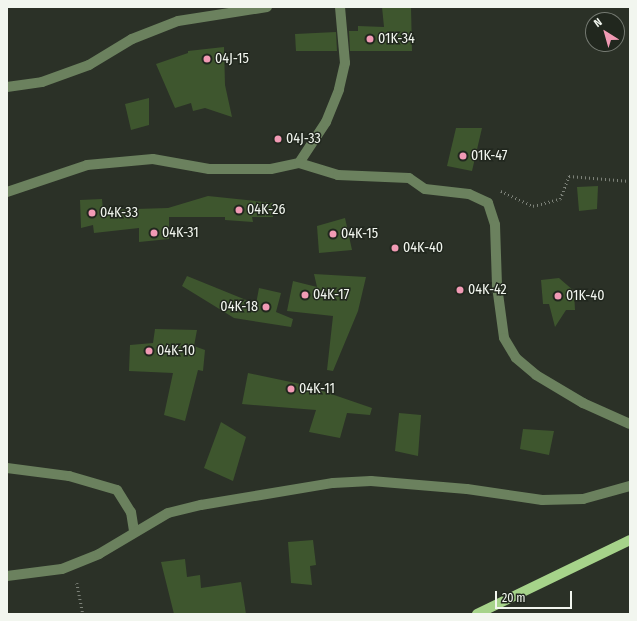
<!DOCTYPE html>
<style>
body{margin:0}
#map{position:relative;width:637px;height:621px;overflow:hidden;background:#2b3127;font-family:"Fira Sans Condensed",sans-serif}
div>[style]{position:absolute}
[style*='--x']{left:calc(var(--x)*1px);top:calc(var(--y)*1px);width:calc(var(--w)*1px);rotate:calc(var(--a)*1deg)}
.building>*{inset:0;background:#3e562e}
.path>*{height:2.5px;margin-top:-1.25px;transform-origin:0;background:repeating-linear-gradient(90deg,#7d8279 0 1px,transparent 0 4px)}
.minor>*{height:10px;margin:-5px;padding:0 5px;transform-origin:5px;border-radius:5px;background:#6b815e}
.major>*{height:10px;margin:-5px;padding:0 5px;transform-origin:5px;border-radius:5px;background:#a6d38a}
.dots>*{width:11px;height:11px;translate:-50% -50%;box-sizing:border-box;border:2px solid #21271e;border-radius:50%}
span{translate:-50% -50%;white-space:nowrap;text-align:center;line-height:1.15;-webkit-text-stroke:3px #21271e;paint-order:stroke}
.poi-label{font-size:14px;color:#f2f6ef}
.left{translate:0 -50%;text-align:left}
.right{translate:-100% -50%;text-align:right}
.frame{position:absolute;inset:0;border:8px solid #f2f6ef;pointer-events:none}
.north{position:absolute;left:585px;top:12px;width:40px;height:40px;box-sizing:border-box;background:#21271e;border:1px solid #757a72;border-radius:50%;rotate:323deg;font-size:11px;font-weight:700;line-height:16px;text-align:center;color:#f2f6ef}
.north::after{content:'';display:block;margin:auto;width:14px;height:18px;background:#f19ab4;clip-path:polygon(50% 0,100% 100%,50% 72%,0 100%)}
.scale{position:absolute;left:495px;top:591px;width:77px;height:18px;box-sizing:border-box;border:2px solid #f2f6ef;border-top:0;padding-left:5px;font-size:12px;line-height:14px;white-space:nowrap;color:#f2f6ef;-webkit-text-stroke:3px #21271e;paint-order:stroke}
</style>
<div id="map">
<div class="building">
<div style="clip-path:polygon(382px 7px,411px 7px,412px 51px,350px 51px,349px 31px,358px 31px,358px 26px,384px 27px)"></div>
<div style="clip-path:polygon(336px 32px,337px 51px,296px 51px,295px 34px)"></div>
<div style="clip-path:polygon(224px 47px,225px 85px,232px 117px,205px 108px,193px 111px,191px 103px,175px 108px,156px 64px,188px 53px,188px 51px)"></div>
<div style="clip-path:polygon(149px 98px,149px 125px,131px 130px,125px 104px)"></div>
<div style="clip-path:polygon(456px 128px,482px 128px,472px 171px,447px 166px)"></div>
<div style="clip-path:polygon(598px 186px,597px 209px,579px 211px,577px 187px)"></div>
<div style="clip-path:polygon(208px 196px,274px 203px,273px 217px,252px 217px,253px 222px,225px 220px,225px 217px,169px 217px,169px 239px,139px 242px,139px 228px,94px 233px,93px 225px,81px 228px,80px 200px,102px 199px,103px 210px,168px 208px)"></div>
<div style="clip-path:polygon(345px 218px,352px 250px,319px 253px,317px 226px)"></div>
<div style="clip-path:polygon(314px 274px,366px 277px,358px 311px,333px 371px,327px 370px,333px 316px,287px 311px,293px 281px,317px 287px)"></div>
<div style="clip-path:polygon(187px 276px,256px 304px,259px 288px,281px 293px,276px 312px,293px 319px,291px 327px,234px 318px,182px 286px)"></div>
<div style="clip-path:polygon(559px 278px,574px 291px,575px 310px,566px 310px,555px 327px,549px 304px,543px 304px,541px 280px)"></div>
<div style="clip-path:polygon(155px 329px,197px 330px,194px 346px,205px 350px,203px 371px,198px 370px,185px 421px,164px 415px,173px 373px,129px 371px,130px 345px,153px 343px)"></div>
<div style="clip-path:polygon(248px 373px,305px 385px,372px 408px,370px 415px,347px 413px,340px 438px,309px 432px,316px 410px,242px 404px)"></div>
<div style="clip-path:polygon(399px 413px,421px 415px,418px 456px,395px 451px)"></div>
<div style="clip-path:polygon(221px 422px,246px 437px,233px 481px,204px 468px)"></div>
<div style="clip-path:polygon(523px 429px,554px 431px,549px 455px,520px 449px)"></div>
<div style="clip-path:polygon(313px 540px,316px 565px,310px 566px,312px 585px,291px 583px,288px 542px)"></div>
<div style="clip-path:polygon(185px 559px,187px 577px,200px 575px,201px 588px,241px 582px,246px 614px,174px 614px,161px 562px)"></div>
</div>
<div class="path">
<div style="--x:501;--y:191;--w:35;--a:25"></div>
<div style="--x:533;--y:206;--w:28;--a:-15"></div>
<div style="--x:560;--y:199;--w:25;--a:-69"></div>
<div style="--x:569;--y:176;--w:61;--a:4.7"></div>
<div style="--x:77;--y:583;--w:32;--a:79"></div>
</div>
<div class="minor">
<div style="--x:7;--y:87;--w:35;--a:-8"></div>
<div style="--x:42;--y:82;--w:50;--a:-19.9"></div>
<div style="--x:89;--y:65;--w:50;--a:-31.2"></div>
<div style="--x:132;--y:39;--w:49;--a:-21.4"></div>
<div style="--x:178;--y:21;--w:90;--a:-8.9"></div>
<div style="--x:299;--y:163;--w:49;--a:-56.6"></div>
<div style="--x:326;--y:122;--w:35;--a:-68"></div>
<div style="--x:339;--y:89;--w:27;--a:-77"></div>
<div style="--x:345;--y:63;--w:56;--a:-95.1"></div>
<div style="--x:7;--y:192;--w:84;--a:-18.6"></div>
<div style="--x:87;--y:165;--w:66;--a:-5.2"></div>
<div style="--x:153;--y:159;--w:57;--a:10.1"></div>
<div style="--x:209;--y:169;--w:62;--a:0"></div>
<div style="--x:271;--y:169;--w:29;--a:-12"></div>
<div style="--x:299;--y:163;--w:41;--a:17.1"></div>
<div style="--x:338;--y:175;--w:71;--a:2.4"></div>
<div style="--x:409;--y:178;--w:19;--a:35"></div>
<div style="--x:425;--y:189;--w:44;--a:6.5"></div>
<div style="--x:469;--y:194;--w:21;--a:25"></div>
<div style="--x:488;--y:203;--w:23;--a:72"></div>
<div style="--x:495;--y:225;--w:61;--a:88.1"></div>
<div style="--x:497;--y:286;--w:52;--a:82.3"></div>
<div style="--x:504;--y:338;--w:23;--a:59"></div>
<div style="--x:516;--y:358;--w:26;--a:40"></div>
<div style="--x:536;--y:375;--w:55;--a:30.8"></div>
<div style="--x:583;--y:403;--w:51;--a:24.1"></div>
<div style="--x:7;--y:468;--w:63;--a:7.4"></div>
<div style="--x:69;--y:476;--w:50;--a:16.3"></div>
<div style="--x:117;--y:490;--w:26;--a:58"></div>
<div style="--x:131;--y:512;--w:19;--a:81"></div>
<div style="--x:7;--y:576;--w:55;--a:-7.3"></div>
<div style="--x:62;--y:569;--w:40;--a:-22"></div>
<div style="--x:99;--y:554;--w:80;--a:-30.7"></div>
<div style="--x:168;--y:513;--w:34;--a:-14"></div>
<div style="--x:201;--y:505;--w:134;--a:-9.5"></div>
<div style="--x:333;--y:483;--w:38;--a:-3"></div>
<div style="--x:371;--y:481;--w:96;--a:4.8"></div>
<div style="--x:467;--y:489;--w:76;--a:8.3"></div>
<div style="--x:542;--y:500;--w:41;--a:-1.4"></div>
<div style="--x:583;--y:499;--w:49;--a:-15.5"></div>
</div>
<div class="major">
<div style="--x:477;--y:614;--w:170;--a:-25.8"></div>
</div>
<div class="dots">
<div style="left:370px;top:39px;background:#f19ab4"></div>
<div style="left:207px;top:59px;background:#f19ab4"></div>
<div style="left:278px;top:139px;background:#f19ab4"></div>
<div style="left:463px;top:156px;background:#f19ab4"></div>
<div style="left:239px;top:210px;background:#f19ab4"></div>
<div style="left:92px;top:213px;background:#f19ab4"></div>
<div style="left:154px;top:233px;background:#f19ab4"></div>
<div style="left:333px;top:234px;background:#f19ab4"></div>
<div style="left:395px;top:248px;background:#f19ab4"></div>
<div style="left:460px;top:290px;background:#f19ab4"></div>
<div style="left:305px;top:295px;background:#f19ab4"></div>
<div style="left:558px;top:296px;background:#f19ab4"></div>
<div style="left:266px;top:307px;background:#f19ab4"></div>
<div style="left:149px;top:351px;background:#f19ab4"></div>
<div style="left:291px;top:389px;background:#f19ab4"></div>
</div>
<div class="poi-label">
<span class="left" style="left:378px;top:39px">01K-34</span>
<span class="left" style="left:215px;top:59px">04J-15</span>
<span class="left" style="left:286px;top:139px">04J-33</span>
<span class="left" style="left:471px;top:156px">01K-47</span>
<span class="left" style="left:247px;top:210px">04K-26</span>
<span class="left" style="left:100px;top:213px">04K-33</span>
<span class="left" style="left:162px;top:233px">04K-31</span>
<span class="left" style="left:341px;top:234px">04K-15</span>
<span class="left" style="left:403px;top:248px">04K-40</span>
<span class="left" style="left:468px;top:290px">04K-42</span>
<span class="left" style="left:313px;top:295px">04K-17</span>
<span class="left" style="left:566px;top:296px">01K-40</span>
<span class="right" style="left:258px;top:307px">04K-18</span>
<span class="left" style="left:157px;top:351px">04K-10</span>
<span class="left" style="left:299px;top:389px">04K-11</span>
</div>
<div class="frame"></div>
<div class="north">N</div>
<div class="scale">20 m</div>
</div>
